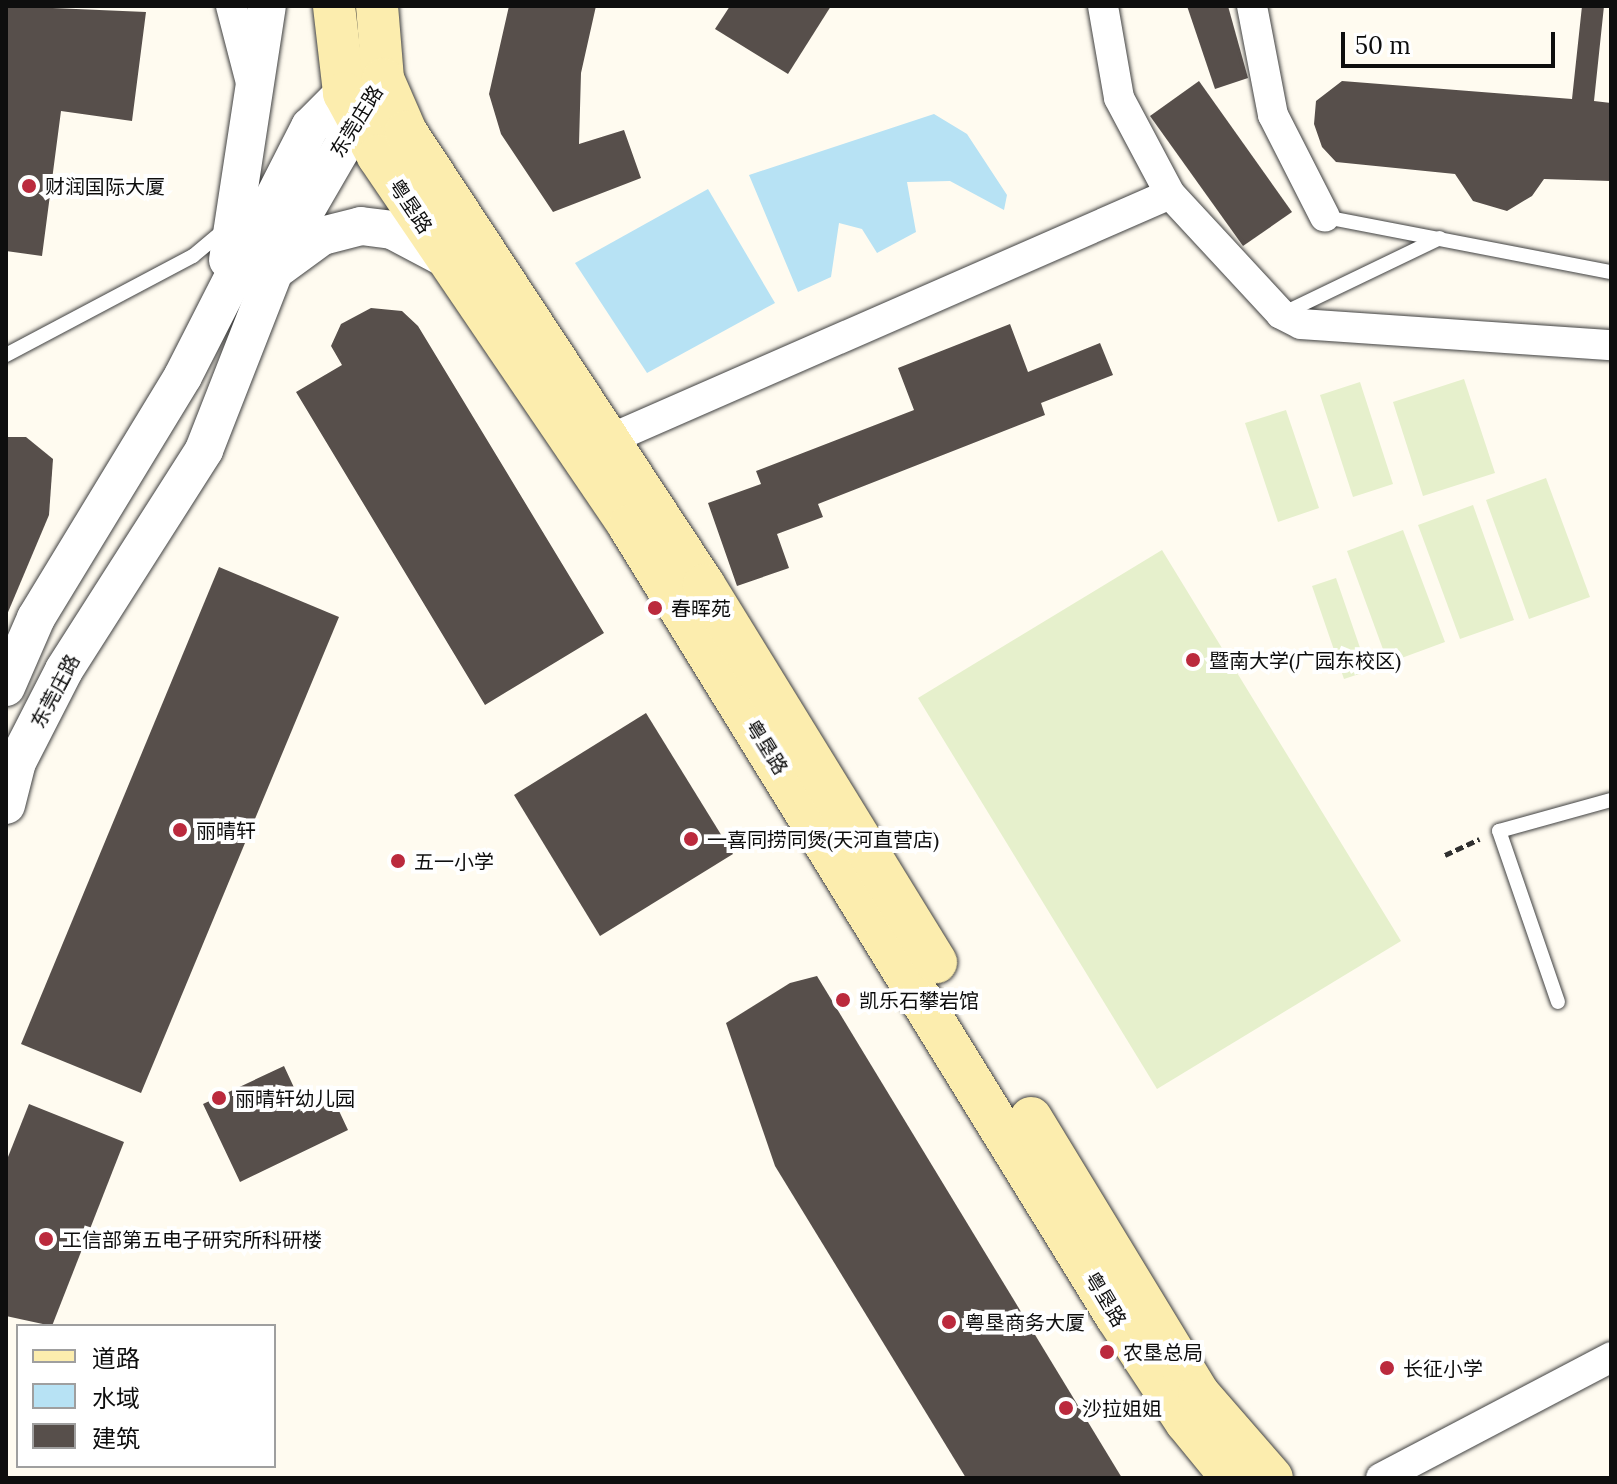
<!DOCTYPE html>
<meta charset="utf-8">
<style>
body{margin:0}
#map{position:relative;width:1617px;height:1484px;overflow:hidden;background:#fffbf0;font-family:Lora,"Noto Sans SC",serif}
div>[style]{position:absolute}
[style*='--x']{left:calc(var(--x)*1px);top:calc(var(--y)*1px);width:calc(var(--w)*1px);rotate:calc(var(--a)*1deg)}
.pitch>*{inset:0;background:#e6f0cc}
.water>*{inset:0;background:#b7e2f4}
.building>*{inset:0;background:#574f4b}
.path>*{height:5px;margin-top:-2.5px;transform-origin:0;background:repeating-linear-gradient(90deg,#303030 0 8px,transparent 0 12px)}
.roads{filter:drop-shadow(0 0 2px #414141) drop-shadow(0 0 2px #414141)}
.service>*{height:14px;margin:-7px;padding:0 7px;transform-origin:7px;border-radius:7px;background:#fff}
.minor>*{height:30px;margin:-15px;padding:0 15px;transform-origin:15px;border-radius:15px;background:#fff}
.tertiary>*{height:38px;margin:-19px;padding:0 19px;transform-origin:19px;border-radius:19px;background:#fff}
.secondary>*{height:42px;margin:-21px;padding:0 21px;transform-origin:21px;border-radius:21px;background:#fcedae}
.dots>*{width:22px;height:22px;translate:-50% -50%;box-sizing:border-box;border:4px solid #fff;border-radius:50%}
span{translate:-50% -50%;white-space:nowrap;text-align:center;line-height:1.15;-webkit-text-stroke:8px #fff;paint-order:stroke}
.street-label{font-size:20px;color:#0e0e0e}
.poi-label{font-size:20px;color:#0e0e0e}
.left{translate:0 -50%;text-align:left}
.frame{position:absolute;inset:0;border:8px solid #0e0e0e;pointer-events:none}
.legend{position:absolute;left:16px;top:1324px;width:260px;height:144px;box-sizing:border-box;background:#fff;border:2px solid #9f9f9f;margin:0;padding:10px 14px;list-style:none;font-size:24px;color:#0e0e0e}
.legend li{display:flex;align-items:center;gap:16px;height:40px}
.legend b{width:40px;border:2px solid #9f9f9f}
.scale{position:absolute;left:1341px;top:32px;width:214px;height:36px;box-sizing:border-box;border:4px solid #0e0e0e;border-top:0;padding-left:10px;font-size:24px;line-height:28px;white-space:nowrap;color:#0e0e0e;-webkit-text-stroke:6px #fff;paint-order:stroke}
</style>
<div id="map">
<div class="pitch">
<div style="clip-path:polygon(1464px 379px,1495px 473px,1423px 496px,1393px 402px)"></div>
<div style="clip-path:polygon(1360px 382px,1393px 484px,1353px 497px,1320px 395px)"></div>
<div style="clip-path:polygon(1286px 410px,1319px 508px,1278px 522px,1245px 423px)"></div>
<div style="clip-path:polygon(1546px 478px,1590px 597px,1529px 619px,1486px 500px)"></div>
<div style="clip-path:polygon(1473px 505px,1514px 620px,1460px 639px,1418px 525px)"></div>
<div style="clip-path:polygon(1403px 530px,1445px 642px,1388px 663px,1347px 551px)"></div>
<div style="clip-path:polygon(1162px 550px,1401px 941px,1157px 1089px,918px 698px)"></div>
<div style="clip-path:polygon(1336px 578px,1368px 671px,1344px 679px,1312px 586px)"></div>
</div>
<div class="water">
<div style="clip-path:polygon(934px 114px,967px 134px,1007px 195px,1004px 210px,950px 181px,907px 182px,916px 232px,877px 253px,862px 229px,839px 223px,831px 277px,798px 292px,749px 175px)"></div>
<div style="clip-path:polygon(708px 189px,775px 303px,647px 373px,575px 263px)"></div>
</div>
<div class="building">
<div style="clip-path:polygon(6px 6px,146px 12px,132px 121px,61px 111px,42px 256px,6px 251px)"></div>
<div style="clip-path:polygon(509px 6px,596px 6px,581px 73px,579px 144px,624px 130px,641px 178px,553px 212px,501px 134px,489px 94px)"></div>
<div style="clip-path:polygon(730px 6px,831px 6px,788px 74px,715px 29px)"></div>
<div style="clip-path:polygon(1187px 6px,1228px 6px,1248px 78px,1215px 89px)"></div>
<div style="clip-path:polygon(1582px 6px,1604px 6px,1594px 101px,1611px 103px,1611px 181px,1544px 179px,1532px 196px,1507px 211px,1473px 201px,1455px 174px,1336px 162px,1322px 147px,1314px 124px,1316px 101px,1342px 81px,1572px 99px)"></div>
<div style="clip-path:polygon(1199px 81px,1292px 212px,1243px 246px,1150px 116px)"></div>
<div style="clip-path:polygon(371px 308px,402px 311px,418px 326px,604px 633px,485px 705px,296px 392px,342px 365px,331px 346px,341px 324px)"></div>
<div style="clip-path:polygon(1010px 324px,1028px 372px,1100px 343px,1113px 375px,1041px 403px,1045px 415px,818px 504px,823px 517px,777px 534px,789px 568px,737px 586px,708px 503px,761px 484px,756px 471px,914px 410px,898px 368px)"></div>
<div style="clip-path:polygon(6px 437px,26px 437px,53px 459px,49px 515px,6px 617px)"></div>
<div style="clip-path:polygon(219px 567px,339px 617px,141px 1093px,21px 1044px)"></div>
<div style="clip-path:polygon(646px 713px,733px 854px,600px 936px,514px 795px)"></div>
<div style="clip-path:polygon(817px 976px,1122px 1478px,966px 1478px,775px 1166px,726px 1023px,790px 983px)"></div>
<div style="clip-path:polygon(284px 1066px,304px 1109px,332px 1096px,348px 1130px,240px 1182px,203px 1104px)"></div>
<div style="clip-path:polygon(29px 1104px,124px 1142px,52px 1326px,6px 1316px,6px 1162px)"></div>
</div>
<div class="path">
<div style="--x:1445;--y:855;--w:38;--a:-25"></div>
</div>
<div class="roads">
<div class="service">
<div style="--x:1325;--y:217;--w:291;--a:10.9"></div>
<div style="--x:1282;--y:314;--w:175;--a:-25.7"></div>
<div style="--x:6;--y:355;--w:212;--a:-27.9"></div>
<div style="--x:193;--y:256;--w:40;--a:-40"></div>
<div style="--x:1558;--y:1002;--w:181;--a:-109"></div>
<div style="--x:1499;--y:831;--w:116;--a:-15.5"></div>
</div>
<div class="minor">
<div style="--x:231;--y:6;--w:80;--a:75.4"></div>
<div style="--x:1103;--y:6;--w:93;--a:80.1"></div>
<div style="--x:1119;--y:98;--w:109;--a:62"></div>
<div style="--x:1252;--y:6;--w:111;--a:79.1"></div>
<div style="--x:1273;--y:115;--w:114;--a:63"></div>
<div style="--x:608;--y:440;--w:613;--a:-23.64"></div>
<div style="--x:1170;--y:194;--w:163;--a:47.2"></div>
<div style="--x:1281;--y:314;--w:22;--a:27"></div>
<div style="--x:1301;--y:324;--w:311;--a:3.9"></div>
<div style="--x:1381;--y:1478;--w:260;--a:-27.7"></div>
</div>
<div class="tertiary">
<div style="--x:228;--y:260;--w:257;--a:-81.3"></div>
<div style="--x:277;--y:269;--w:56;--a:-36.3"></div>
<div style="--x:322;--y:236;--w:40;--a:-14.4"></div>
<div style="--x:361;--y:226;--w:31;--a:7"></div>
<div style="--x:392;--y:230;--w:62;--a:27.8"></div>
<div style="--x:6;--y:687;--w:75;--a:-66.5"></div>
<div style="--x:36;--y:618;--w:283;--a:-58.7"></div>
<div style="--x:183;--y:376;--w:280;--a:-63"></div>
<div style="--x:310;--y:127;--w:48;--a:-45"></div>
<div style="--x:344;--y:93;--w:31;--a:-19"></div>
<div style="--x:6;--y:805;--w:44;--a:-75.7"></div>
<div style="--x:17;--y:762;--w:103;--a:-62.9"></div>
<div style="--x:64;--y:670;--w:261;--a:-57.5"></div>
<div style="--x:204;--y:450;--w:214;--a:-68.6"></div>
<div style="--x:282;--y:251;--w:179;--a:-59.9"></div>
</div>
<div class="secondary">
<div style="--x:334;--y:6;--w:88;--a:83.4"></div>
<div style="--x:344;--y:93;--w:72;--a:61.6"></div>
<div style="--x:378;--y:156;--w:447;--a:55.8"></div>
<div style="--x:629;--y:526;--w:928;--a:58.35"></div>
<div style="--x:1116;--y:1316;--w:127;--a:56.6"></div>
<div style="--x:1186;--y:1422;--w:72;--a:50.6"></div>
<div style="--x:377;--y:6;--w:73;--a:85.3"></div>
<div style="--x:383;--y:79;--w:58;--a:66.5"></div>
<div style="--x:406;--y:132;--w:542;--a:56.66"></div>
<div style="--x:704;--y:585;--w:443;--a:58.4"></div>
<div style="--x:1031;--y:1118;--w:323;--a:58.7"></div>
<div style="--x:1199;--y:1394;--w:111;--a:49"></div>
</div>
</div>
<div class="dots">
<div style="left:29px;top:186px;background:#bb2a3d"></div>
<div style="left:655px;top:608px;background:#bb2a3d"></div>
<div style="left:1193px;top:660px;background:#bb2a3d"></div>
<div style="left:180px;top:830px;background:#bb2a3d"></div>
<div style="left:691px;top:839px;background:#bb2a3d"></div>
<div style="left:398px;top:861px;background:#bb2a3d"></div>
<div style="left:843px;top:1000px;background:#bb2a3d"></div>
<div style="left:219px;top:1098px;background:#bb2a3d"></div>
<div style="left:46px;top:1239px;background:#bb2a3d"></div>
<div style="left:949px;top:1322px;background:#bb2a3d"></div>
<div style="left:1107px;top:1352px;background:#bb2a3d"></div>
<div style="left:1387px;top:1368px;background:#bb2a3d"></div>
<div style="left:1066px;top:1408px;background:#bb2a3d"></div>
</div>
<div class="street-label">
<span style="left:356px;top:121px;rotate:-58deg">东莞庄路</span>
<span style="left:411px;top:206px;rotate:56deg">粤垦路</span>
<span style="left:55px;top:691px;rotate:-62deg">东莞庄路</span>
<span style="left:767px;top:747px;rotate:58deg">粤垦路</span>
<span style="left:1106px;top:1299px;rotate:59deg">粤垦路</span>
</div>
<div class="poi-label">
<span class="left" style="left:45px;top:186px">财润国际大厦</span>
<span class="left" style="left:671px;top:608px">春晖苑</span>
<span class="left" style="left:1209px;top:660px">暨南大学(广园东校区)</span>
<span class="left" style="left:196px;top:830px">丽晴轩</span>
<span class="left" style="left:707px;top:839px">一喜同捞同煲(天河直营店)</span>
<span class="left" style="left:414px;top:861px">五一小学</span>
<span class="left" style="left:859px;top:1000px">凯乐石攀岩馆</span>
<span class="left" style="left:235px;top:1098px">丽晴轩幼儿园</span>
<span class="left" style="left:62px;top:1239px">工信部第五电子研究所科研楼</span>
<span class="left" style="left:965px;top:1322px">粤垦商务大厦</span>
<span class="left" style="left:1123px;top:1352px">农垦总局</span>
<span class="left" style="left:1403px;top:1368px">长征小学</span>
<span class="left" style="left:1082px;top:1408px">沙拉姐姐</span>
</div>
<div class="frame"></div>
<ul class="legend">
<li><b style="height:10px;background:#fcedae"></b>道路</li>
<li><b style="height:22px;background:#b7e2f4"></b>水域</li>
<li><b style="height:22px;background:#574f4b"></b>建筑</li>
</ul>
<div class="scale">50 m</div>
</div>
